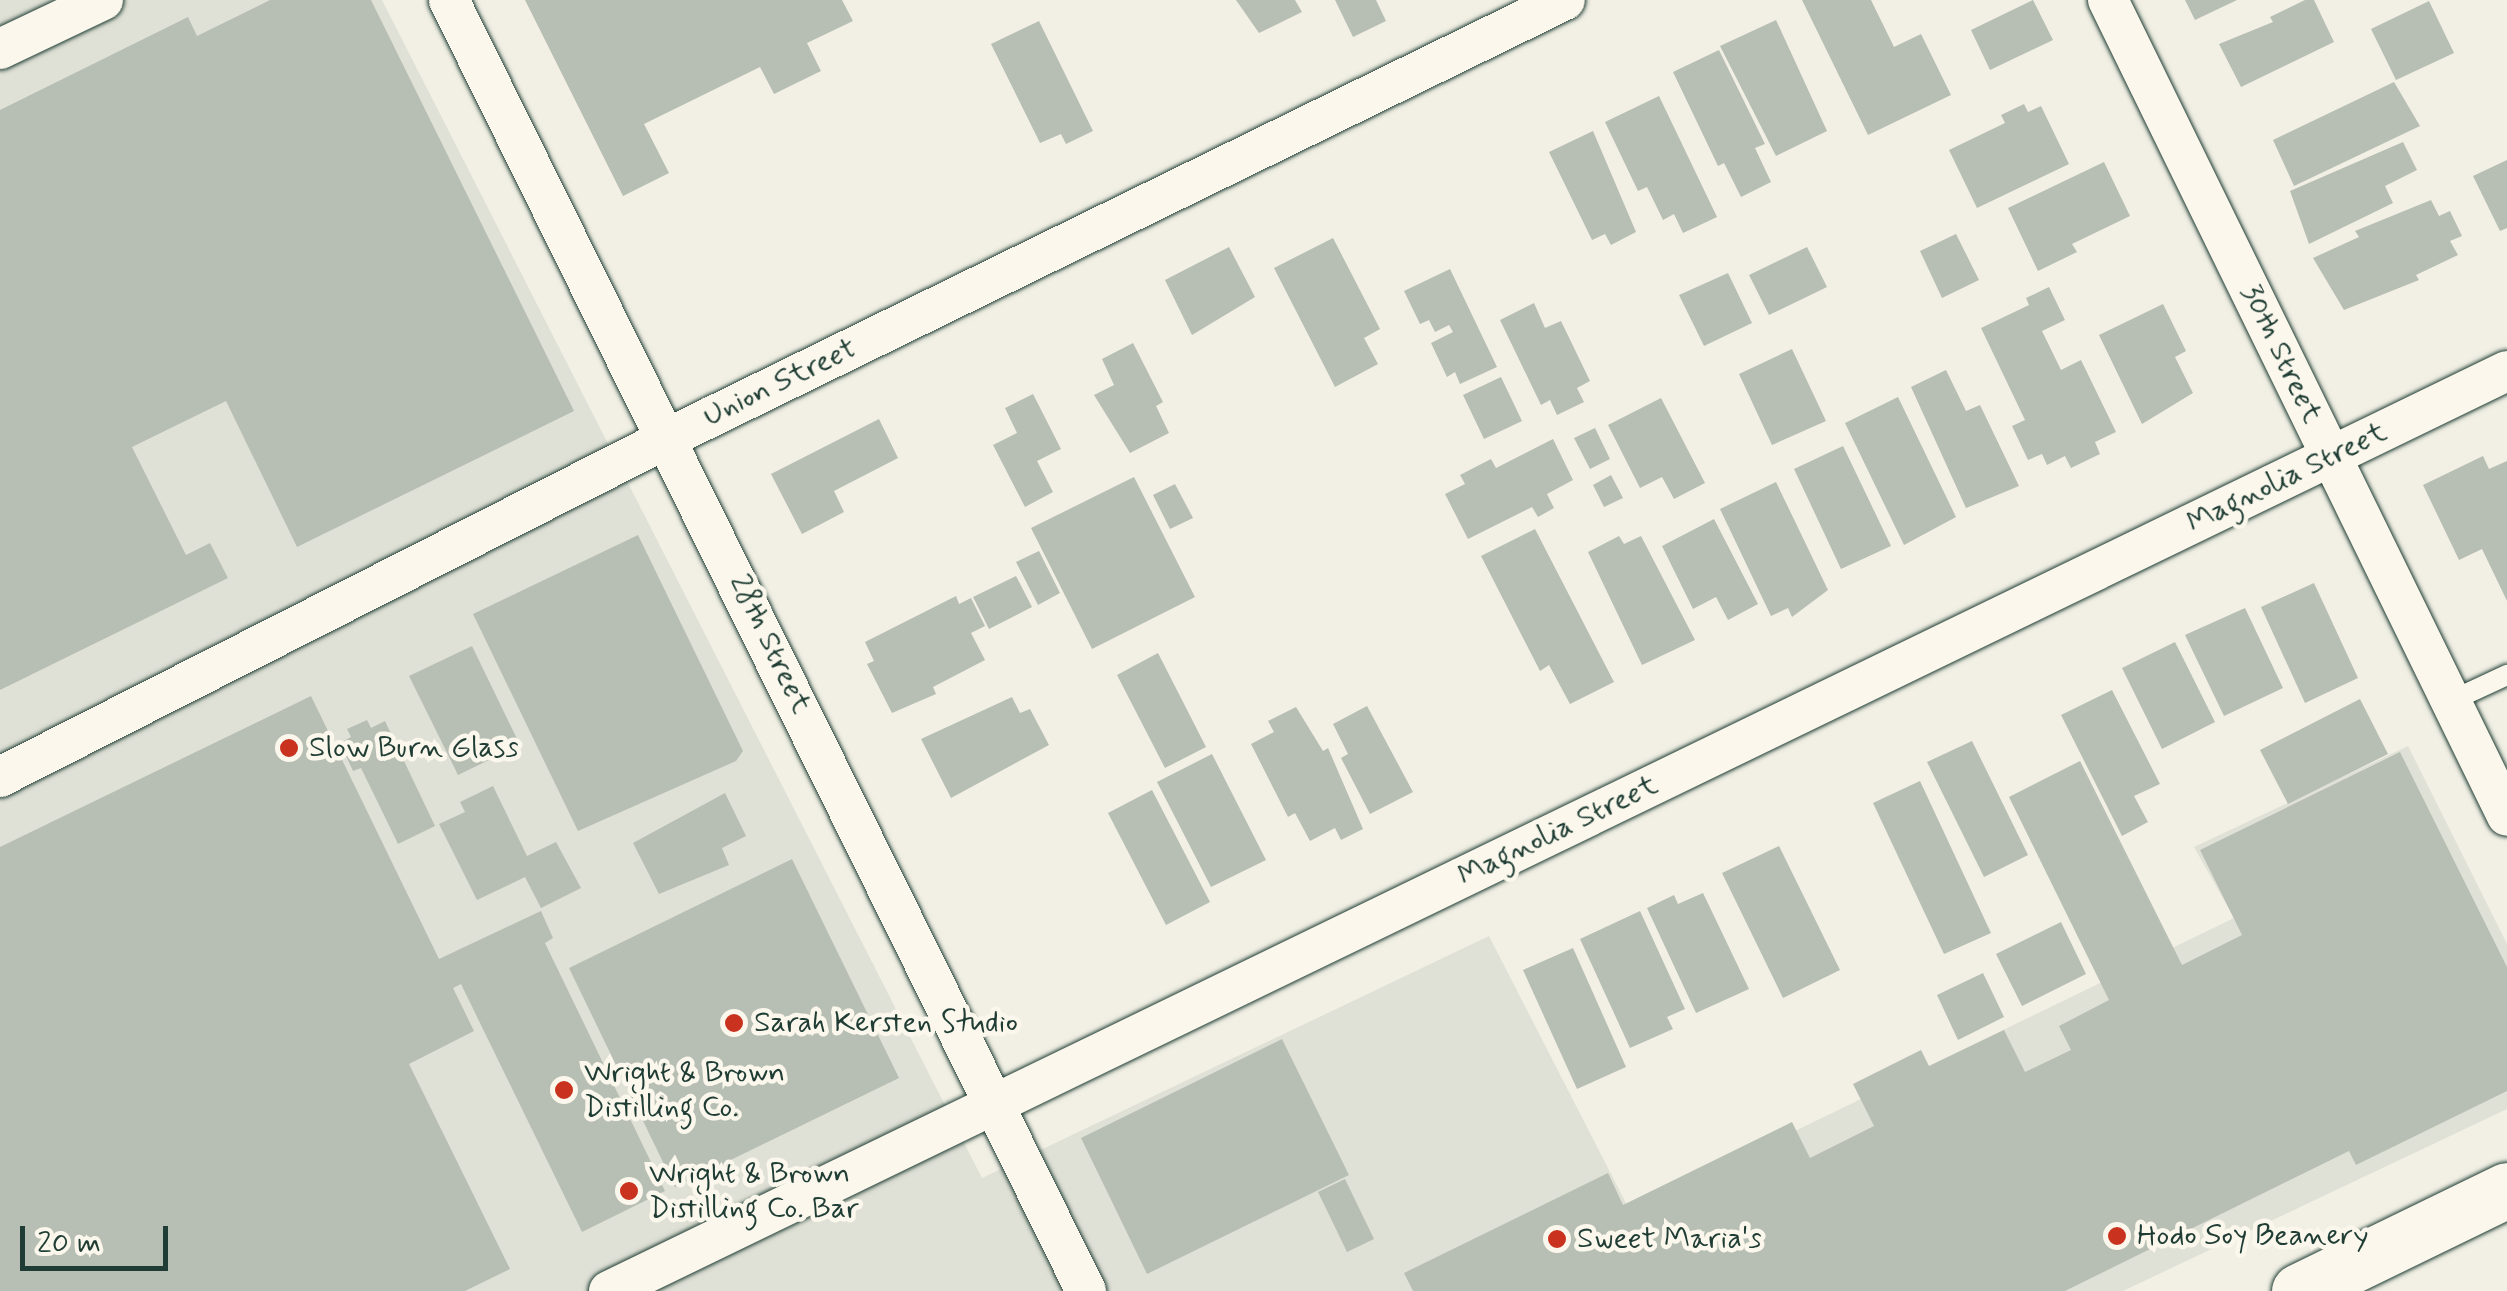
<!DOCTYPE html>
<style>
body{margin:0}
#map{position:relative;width:2507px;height:1291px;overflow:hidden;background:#f2f0e5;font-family:Mynerve,sans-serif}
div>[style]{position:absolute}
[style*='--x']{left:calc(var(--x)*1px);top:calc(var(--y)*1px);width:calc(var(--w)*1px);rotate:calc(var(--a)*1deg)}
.built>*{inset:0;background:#e0e1d6}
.building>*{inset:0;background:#b7beb3}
.roads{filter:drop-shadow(0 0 2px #1f3d34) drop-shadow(0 0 2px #1f3d34)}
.service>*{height:20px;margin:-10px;padding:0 10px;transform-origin:10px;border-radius:10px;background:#fbf7ec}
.minor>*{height:40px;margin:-20px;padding:0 20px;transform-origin:20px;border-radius:20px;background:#fbf7ec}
.secondary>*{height:55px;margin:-27.5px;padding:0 27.5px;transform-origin:27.5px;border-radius:27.5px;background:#fbf7ec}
.dots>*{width:28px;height:28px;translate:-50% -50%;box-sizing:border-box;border:5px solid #fbf7ec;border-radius:50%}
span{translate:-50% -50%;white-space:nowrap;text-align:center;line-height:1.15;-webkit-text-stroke:9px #fbf7ec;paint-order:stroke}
.street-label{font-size:30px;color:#1f3d34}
.poi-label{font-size:30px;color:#1f3d34}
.left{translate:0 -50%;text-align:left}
.scale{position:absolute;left:20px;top:1226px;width:148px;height:45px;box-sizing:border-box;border:5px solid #1f3d34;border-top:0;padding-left:12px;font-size:30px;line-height:35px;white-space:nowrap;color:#1f3d34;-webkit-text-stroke:8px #fbf7ec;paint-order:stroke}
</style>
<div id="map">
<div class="built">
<div style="clip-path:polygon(0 0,382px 0,982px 1178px,1489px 936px,1630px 1211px,2234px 918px,2194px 847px,2408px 746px,2507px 944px,2507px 1109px,2123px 1291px,0 1291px)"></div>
</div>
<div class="building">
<div style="clip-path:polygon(270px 0,371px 0,574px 411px,297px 547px,226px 401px,132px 447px,186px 555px,210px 543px,228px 578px,0 690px,0 110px,188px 17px,197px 36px)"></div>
<div style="clip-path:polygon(525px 0,842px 0,853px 21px,807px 43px,821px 71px,774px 94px,760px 67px,644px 124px,669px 173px,623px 196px)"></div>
<div style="clip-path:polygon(1236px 0,1295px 0,1302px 12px,1259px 33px)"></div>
<div style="clip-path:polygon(1335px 0,1376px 0,1386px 21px,1353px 37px)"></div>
<div style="clip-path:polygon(1802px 0,1871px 0,1894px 47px,1921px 34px,1951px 95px,1868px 135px)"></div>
<div style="clip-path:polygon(2033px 0,2053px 40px,1990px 70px,1971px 30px)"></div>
<div style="clip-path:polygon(2185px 0,2237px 0,2195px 20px)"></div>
<div style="clip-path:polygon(2305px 0,2314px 0,2334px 42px,2241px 87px,2219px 44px,2273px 22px,2270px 17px)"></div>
<div style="clip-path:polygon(2429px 1px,2454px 53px,2396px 80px,2371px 29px)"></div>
<div style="clip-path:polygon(1776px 20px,1827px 131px,1776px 156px,1720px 46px)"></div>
<div style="clip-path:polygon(1039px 21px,1093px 131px,1066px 144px,1061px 134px,1040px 143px,991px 44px)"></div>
<div style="clip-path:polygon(1719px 50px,1765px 144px,1755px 148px,1771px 182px,1741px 197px,1724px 163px,1718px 166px,1673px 72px)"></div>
<div style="clip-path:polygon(2394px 82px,2420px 126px,2294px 186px,2273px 140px)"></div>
<div style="clip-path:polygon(1659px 96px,1717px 217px,1683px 233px,1674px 214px,1663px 220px,1647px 187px,1638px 191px,1605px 122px)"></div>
<div style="clip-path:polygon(2024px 104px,2028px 112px,2041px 106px,2069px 164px,1977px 208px,1949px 150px,2005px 123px,2001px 115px)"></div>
<div style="clip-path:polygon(1593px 131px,1636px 232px,1611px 245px,1605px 234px,1592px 240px,1549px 152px)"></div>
<div style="clip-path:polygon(2403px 142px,2417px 170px,2385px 186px,2393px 203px,2309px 244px,2290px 191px)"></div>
<div style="clip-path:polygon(2507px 160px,2507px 228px,2500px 231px,2473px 176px)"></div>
<div style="clip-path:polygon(2104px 162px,2130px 216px,2072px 244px,2077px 252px,2038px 271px,2008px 208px)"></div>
<div style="clip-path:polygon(2431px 200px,2439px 216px,2450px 211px,2462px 236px,2450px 241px,2458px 255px,2416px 275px,2419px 280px,2344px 310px,2313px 258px,2359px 237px,2355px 231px)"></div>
<div style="clip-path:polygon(1956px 234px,1979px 280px,1942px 298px,1920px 251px)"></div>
<div style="clip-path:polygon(1333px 238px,1380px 329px,1364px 338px,1378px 364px,1335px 387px,1274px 268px)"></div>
<div style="clip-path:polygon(1229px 247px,1255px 297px,1192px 335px,1165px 280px)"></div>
<div style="clip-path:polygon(1807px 247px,1827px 287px,1769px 315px,1749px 275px)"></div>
<div style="clip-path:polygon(1450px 269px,1497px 367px,1460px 384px,1455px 372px,1447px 377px,1431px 343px,1453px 332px,1449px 325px,1435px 332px,1429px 320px,1420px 324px,1404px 291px)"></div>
<div style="clip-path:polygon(1728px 273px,1752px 323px,1704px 346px,1679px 295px)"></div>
<div style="clip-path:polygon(2049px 287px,2065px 320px,2042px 331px,2061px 370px,2081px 360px,2116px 432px,2095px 442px,2100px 454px,2071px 468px,2065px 456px,2047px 465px,2042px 454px,2028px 460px,2012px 426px,2025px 420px,1981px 328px,2029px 305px,2026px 298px)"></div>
<div style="clip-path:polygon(1534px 303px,1545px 328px,1561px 321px,1590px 381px,1577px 388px,1584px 402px,1557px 415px,1550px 400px,1541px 405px,1500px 320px)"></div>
<div style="clip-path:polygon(2163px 304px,2186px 351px,2175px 357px,2193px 393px,2142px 424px,2099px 335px)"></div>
<div style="clip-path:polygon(1133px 343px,1163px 402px,1156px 406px,1169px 433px,1130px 453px,1094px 395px,1114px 385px,1102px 359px)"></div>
<div style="clip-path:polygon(1792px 349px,1826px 421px,1772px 445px,1739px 374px)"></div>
<div style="clip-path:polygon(1946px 370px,1966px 411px,1980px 405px,2019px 486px,1966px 508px,1911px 387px)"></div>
<div style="clip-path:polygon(1501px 377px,1522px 421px,1484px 439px,1463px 395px)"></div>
<div style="clip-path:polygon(1033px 394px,1061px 449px,1037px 461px,1053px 492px,1025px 507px,993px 445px,1017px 433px,1005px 408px)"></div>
<div style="clip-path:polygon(1898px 397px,1956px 517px,1904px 545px,1845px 423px)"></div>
<div style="clip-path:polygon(1661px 398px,1705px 483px,1674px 499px,1662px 477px,1640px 488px,1608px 425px)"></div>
<div style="clip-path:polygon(879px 419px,898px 458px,834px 491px,844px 512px,802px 534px,771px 474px)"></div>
<div style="clip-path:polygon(1595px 428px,1610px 459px,1590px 469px,1574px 438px)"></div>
<div style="clip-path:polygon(1553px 439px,1573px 480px,1547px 494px,1554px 508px,1538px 517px,1532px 507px,1468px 539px,1445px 494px,1465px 484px,1460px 475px,1491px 459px,1496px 468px)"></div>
<div style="clip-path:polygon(1843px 446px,1891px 546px,1841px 569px,1794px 469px)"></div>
<div style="clip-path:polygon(2483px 456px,2489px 469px,2507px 461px,2507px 601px,2482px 549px,2459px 560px,2423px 485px)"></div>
<div style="clip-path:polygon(1611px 475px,1623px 498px,1604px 507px,1593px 485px)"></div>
<div style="clip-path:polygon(1134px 477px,1195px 597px,1092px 649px,1031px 528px)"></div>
<div style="clip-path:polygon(1776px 482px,1828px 590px,1792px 617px,1788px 608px,1771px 616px,1720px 509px)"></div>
<div style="clip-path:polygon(1175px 484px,1193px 518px,1170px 529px,1153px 495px)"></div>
<div style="clip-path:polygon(1714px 519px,1758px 604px,1728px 620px,1716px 597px,1693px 609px,1662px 546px)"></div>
<div style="clip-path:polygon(1535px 529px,1614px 682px,1570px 704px,1549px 665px,1540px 671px,1481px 556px)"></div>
<div style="clip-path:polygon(638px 535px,743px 751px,736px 761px,578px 831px,473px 614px)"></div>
<div style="clip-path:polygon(1619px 536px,1624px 544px,1641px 536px,1695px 640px,1642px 665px,1588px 552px)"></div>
<div style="clip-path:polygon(1039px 551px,1060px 593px,1038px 605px,1016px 562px)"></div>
<div style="clip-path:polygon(1016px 576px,1032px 607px,989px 629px,973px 597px)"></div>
<div style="clip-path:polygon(2314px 583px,2358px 678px,2305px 703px,2261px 607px)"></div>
<div style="clip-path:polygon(956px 596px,959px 604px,971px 598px,985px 626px,971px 633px,985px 660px,933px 687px,936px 694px,892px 713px,867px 664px,874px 661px,865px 642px)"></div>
<div style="clip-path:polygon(2245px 608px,2283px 688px,2224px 716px,2185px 635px)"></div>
<div style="clip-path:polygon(2175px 642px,2215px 722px,2162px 749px,2122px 668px)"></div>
<div style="clip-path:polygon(472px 646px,520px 745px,458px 775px,409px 676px)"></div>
<div style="clip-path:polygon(1158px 653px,1206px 747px,1165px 768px,1117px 675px)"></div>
<div style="clip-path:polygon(2112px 690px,2160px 784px,2134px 796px,2148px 822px,2122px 836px,2061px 715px)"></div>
<div style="clip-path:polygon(311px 696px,439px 959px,541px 911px,553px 938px,545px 943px,665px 1191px,582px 1232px,461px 984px,453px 988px,474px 1031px,409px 1064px,510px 1269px,465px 1291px,0 1291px,0 847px)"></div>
<div style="clip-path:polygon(1012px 697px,1020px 713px,1030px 709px,1049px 745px,951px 798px,921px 739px)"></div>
<div style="clip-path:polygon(2360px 699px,2388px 754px,2288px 804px,2260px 750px)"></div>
<div style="clip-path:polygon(1367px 706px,1413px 792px,1370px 814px,1341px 758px,1348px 754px,1333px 724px)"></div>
<div style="clip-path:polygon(1296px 707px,1323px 751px,1328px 748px,1363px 829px,1341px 840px,1335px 828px,1310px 841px,1295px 813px,1288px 817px,1251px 744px,1274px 732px,1268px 721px)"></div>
<div style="clip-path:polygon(367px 720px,371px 728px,385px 721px,435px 826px,398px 844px,361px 768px,353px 771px,340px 743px,351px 737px,347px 729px)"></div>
<div style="clip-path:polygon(1972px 741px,2028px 855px,1984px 877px,1927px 762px)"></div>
<div style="clip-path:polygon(2400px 752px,2507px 967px,2507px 1091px,2356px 1165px,2349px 1151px,2065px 1291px,1413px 1291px,1404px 1273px,1608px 1173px,1623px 1205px,1792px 1122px,1810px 1158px,1874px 1126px,1853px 1084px,1921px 1050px,1929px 1066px,2004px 1030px,2025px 1072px,2071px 1050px,2059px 1026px,2109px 1000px,2009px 797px,2080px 761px,2182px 965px,2242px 935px,2200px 850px)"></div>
<div style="clip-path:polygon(1212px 754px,1266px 860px,1211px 887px,1157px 782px)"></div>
<div style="clip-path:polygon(1920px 781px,1991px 933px,1944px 954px,1873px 803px)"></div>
<div style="clip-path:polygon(493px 786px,527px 856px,556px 842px,581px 888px,541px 908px,525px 877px,477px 900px,439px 824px,465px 812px,460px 802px)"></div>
<div style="clip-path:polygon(1152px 790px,1210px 902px,1166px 925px,1108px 813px)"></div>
<div style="clip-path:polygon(725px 793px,746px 836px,722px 848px,729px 865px,659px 894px,633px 843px)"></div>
<div style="clip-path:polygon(1779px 846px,1840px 970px,1783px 998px,1722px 873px)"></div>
<div style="clip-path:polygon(792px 859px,899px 1078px,675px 1187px,569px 968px)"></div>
<div style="clip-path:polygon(1703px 893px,1749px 989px,1696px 1013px,1647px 908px,1674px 895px,1678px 904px)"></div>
<div style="clip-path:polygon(1640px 911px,1685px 1009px,1667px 1017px,1673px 1029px,1630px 1048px,1580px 939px)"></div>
<div style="clip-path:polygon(2061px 922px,2086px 974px,2022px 1006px,1996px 954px)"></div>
<div style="clip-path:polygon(1573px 948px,1626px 1067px,1577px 1089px,1523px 970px)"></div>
<div style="clip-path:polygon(1983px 973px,2004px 1017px,1958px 1040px,1937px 995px)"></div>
<div style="clip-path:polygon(1282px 1039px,1349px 1175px,1147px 1274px,1081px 1138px)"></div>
<div style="clip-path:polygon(1345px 1179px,1374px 1239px,1347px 1252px,1318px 1192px)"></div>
</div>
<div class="roads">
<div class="service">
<div style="--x:2451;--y:701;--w:62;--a:-24.9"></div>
</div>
<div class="minor">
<div style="--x:449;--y:0;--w:1440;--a:63.74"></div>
<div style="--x:2108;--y:0;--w:908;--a:63.94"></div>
<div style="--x:0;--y:49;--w:114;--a:-25.4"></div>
<div style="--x:0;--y:777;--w:749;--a:-26.91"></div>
<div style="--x:668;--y:438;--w:998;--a:-26.03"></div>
<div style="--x:609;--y:1291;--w:2109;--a:-25.86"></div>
</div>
<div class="secondary">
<div style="--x:2299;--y:1291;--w:231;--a:-25.9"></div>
</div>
</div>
<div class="dots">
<div style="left:289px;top:748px;background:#c8321e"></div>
<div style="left:734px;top:1023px;background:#c8321e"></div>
<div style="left:564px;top:1090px;background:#c8321e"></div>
<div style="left:629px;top:1191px;background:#c8321e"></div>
<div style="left:2117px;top:1236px;background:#c8321e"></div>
<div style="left:1557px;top:1239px;background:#c8321e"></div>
</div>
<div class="street-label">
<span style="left:2281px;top:354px;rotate:64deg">30th Street</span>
<span style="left:780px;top:383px;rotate:-26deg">Union Street</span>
<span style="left:2287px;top:478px;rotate:-26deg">Magnolia Street</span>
<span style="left:770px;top:644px;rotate:64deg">28th Street</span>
<span style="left:1558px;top:831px;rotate:-26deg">Magnolia Street</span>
</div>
<div class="poi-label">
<span class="left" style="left:309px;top:748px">Slow Burn Glass</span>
<span class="left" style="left:754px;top:1023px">Sarah Kersten Studio</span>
<span class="left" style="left:584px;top:1090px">Wright &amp; Brown<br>Distilling Co.</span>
<span class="left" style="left:649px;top:1191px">Wright &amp; Brown<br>Distilling Co. Bar</span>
<span class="left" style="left:2137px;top:1236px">Hodo Soy Beanery</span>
<span class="left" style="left:1577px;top:1239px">Sweet Maria's</span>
</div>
<div class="scale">20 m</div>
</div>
